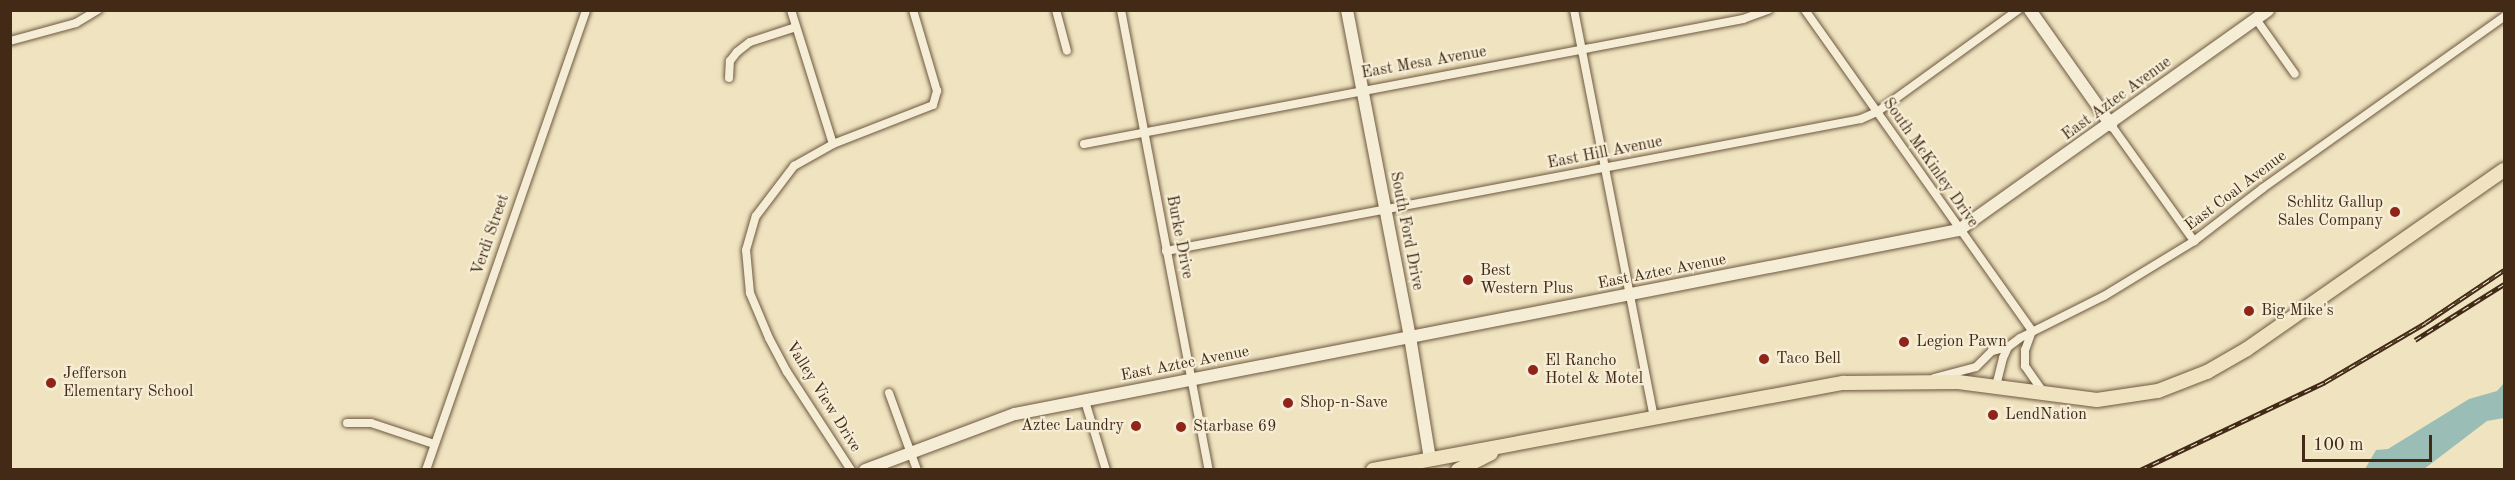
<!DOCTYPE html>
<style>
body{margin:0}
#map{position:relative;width:2515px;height:480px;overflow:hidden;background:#f0e4c0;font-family:"Old Standard TT",serif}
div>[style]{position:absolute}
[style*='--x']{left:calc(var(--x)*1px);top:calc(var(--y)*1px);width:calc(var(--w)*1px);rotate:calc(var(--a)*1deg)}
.water>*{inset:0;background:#9abeb6}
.roads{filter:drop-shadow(0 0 2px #6e5840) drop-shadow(0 0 2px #6e5840)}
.minor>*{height:8px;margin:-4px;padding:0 4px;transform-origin:4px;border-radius:4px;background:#f5edd6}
.secondary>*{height:12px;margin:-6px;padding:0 6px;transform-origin:6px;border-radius:6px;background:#f5edd6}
.primary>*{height:14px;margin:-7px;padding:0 7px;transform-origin:7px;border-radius:7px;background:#f0e4c0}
.rail>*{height:4.5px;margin-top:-2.25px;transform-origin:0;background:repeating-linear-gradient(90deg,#f5edd6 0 7px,#422a16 0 14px);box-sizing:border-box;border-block:2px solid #422a16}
.dots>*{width:16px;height:16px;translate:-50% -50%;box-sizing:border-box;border:3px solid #f5edd6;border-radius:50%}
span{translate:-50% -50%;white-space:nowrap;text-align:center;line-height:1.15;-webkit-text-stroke:4.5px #f5edd6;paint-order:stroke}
.street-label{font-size:16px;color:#422a16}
.poi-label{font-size:16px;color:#422a16}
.right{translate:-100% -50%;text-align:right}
.left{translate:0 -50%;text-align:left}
.frame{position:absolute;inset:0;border:12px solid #422a16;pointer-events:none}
.scale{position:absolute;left:2302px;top:435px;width:130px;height:27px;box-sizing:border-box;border:3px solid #422a16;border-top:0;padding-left:8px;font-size:18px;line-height:21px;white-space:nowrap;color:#422a16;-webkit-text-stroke:4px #f5edd6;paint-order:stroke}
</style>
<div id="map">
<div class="water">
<div style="clip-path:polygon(2504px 383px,2504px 418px,2487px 421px,2424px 469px,2365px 469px,2376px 450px,2388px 449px,2469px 399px,2497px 391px)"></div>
</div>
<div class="roads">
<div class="minor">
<div style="--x:791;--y:10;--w:140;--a:72.6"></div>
<div style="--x:1056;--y:10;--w:42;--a:75"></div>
<div style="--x:1121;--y:10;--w:468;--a:79.2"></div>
<div style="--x:1574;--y:10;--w:414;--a:78.9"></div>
<div style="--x:1805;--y:10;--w:393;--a:54.7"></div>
<div style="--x:2256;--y:19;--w:67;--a:54.7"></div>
<div style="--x:10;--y:41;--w:68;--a:-15.3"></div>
<div style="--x:76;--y:23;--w:26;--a:-31"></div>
<div style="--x:729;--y:78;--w:17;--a:-87"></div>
<div style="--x:730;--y:61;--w:11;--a:-52"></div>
<div style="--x:737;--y:52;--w:16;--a:-38"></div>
<div style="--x:750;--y:42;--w:48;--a:-18.1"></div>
<div style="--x:2111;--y:125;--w:143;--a:54.4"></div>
<div style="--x:1084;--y:144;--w:671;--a:-10.74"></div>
<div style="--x:1743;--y:19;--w:27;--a:-20"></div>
<div style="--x:1166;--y:251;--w:707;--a:-10.75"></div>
<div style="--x:1861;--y:119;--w:17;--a:-24"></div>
<div style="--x:1877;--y:112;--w:174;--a:-35.9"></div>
<div style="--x:2032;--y:331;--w:20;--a:110"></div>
<div style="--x:2025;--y:350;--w:16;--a:90"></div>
<div style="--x:2025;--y:366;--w:35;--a:55"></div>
<div style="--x:1934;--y:378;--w:43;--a:-14.7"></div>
<div style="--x:1976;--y:367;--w:23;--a:-45"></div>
<div style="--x:1992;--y:351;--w:16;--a:-14"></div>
<div style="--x:1996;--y:386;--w:29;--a:-76"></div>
<div style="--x:2003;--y:358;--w:12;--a:-66"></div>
<div style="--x:2008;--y:347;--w:15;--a:-37"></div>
<div style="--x:2020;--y:338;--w:94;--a:-26.6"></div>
<div style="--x:2104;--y:296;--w:105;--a:-31.4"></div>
<div style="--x:2194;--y:241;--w:87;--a:-37.5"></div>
<div style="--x:2263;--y:188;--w:296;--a:-35.4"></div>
<div style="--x:889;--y:393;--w:82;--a:70"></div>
<div style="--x:1085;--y:401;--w:72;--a:73.1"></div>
<div style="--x:347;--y:423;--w:24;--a:0"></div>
<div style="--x:371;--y:423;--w:66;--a:18.4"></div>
<div style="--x:426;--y:470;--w:487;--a:-70.8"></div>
<div style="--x:851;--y:470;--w:117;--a:-123.1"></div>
<div style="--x:787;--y:372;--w:38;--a:-118"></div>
<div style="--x:769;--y:338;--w:49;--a:-112.9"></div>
<div style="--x:750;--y:293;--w:43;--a:-95.3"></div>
<div style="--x:746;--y:250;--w:35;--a:-74"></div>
<div style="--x:756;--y:216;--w:63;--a:-52.8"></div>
<div style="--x:794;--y:166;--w:45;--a:-29.4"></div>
<div style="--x:833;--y:144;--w:107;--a:-21.3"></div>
<div style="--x:933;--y:105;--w:15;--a:-74"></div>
<div style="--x:937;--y:91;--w:84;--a:-106.5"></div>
</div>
<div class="secondary">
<div style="--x:1347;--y:10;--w:333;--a:79.1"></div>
<div style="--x:1410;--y:337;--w:124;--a:80.7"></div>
<div style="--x:2030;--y:10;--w:141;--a:54.8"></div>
<div style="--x:865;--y:470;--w:160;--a:-20.5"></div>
<div style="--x:1015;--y:414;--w:962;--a:-11.03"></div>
<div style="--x:1959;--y:230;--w:379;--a:-35.4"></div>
</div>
<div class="primary">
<div style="--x:1373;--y:470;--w:479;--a:-10.5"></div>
<div style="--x:1844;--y:383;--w:114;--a:-0.5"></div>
<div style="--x:1958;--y:382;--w:140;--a:7.4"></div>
<div style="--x:2097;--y:400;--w:62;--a:-8.4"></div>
<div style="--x:2158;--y:391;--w:53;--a:-21.2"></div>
<div style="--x:2207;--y:372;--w:46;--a:-29.9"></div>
<div style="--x:2247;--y:349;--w:313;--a:-34.9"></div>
<div style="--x:1458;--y:470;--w:37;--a:-27"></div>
</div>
</div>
<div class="rail">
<div style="--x:2415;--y:340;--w:105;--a:-32.2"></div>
<div style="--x:2140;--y:470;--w:205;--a:-25.4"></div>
<div style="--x:2325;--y:382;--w:116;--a:-30.5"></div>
<div style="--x:2425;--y:323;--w:95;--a:-33.9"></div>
</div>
<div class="dots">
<div style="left:2395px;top:212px;background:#8f2418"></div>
<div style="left:1468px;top:280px;background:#8f2418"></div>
<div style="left:2249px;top:311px;background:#8f2418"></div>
<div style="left:1904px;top:342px;background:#8f2418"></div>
<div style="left:1764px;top:359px;background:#8f2418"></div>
<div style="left:1533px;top:370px;background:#8f2418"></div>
<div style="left:51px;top:383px;background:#8f2418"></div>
<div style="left:1288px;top:403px;background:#8f2418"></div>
<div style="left:1993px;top:415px;background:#8f2418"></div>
<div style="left:1136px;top:426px;background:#8f2418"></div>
<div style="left:1181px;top:427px;background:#8f2418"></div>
</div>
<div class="street-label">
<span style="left:1424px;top:63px;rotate:-10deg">East Mesa Avenue</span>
<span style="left:2117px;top:99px;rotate:-36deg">East Aztec Avenue</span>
<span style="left:1605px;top:153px;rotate:-11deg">East Hill Avenue</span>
<span style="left:1930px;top:163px;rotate:55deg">South McKinley Drive</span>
<span style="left:2236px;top:191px;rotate:-37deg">East Coal Avenue</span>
<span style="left:1406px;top:231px;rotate:79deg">South Ford Drive</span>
<span style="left:491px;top:235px;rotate:-71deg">Verdi Street</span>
<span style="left:1179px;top:237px;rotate:79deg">Burke Drive</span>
<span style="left:1662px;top:272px;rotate:-11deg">East Aztec Avenue</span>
<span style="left:1185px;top:364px;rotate:-11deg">East Aztec Avenue</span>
<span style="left:823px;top:397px;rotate:58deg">Valley View Drive</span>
</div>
<div class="poi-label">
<span class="right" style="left:2383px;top:212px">Schlitz Gallup<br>Sales Company</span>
<span class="left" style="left:1480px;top:280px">Best<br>Western Plus</span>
<span class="left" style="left:2261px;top:311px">Big Mike's</span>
<span class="left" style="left:1916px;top:342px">Legion Pawn</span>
<span class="left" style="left:1776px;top:359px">Taco Bell</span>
<span class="left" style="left:1545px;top:370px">El Rancho<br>Hotel &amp; Motel</span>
<span class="left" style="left:63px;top:383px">Jefferson<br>Elementary School</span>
<span class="left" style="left:1300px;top:403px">Shop-n-Save</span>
<span class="left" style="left:2005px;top:415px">LendNation</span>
<span class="right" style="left:1124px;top:426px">Aztec Laundry</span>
<span class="left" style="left:1193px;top:427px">Starbase 69</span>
</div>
<div class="frame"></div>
<div class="scale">100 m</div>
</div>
